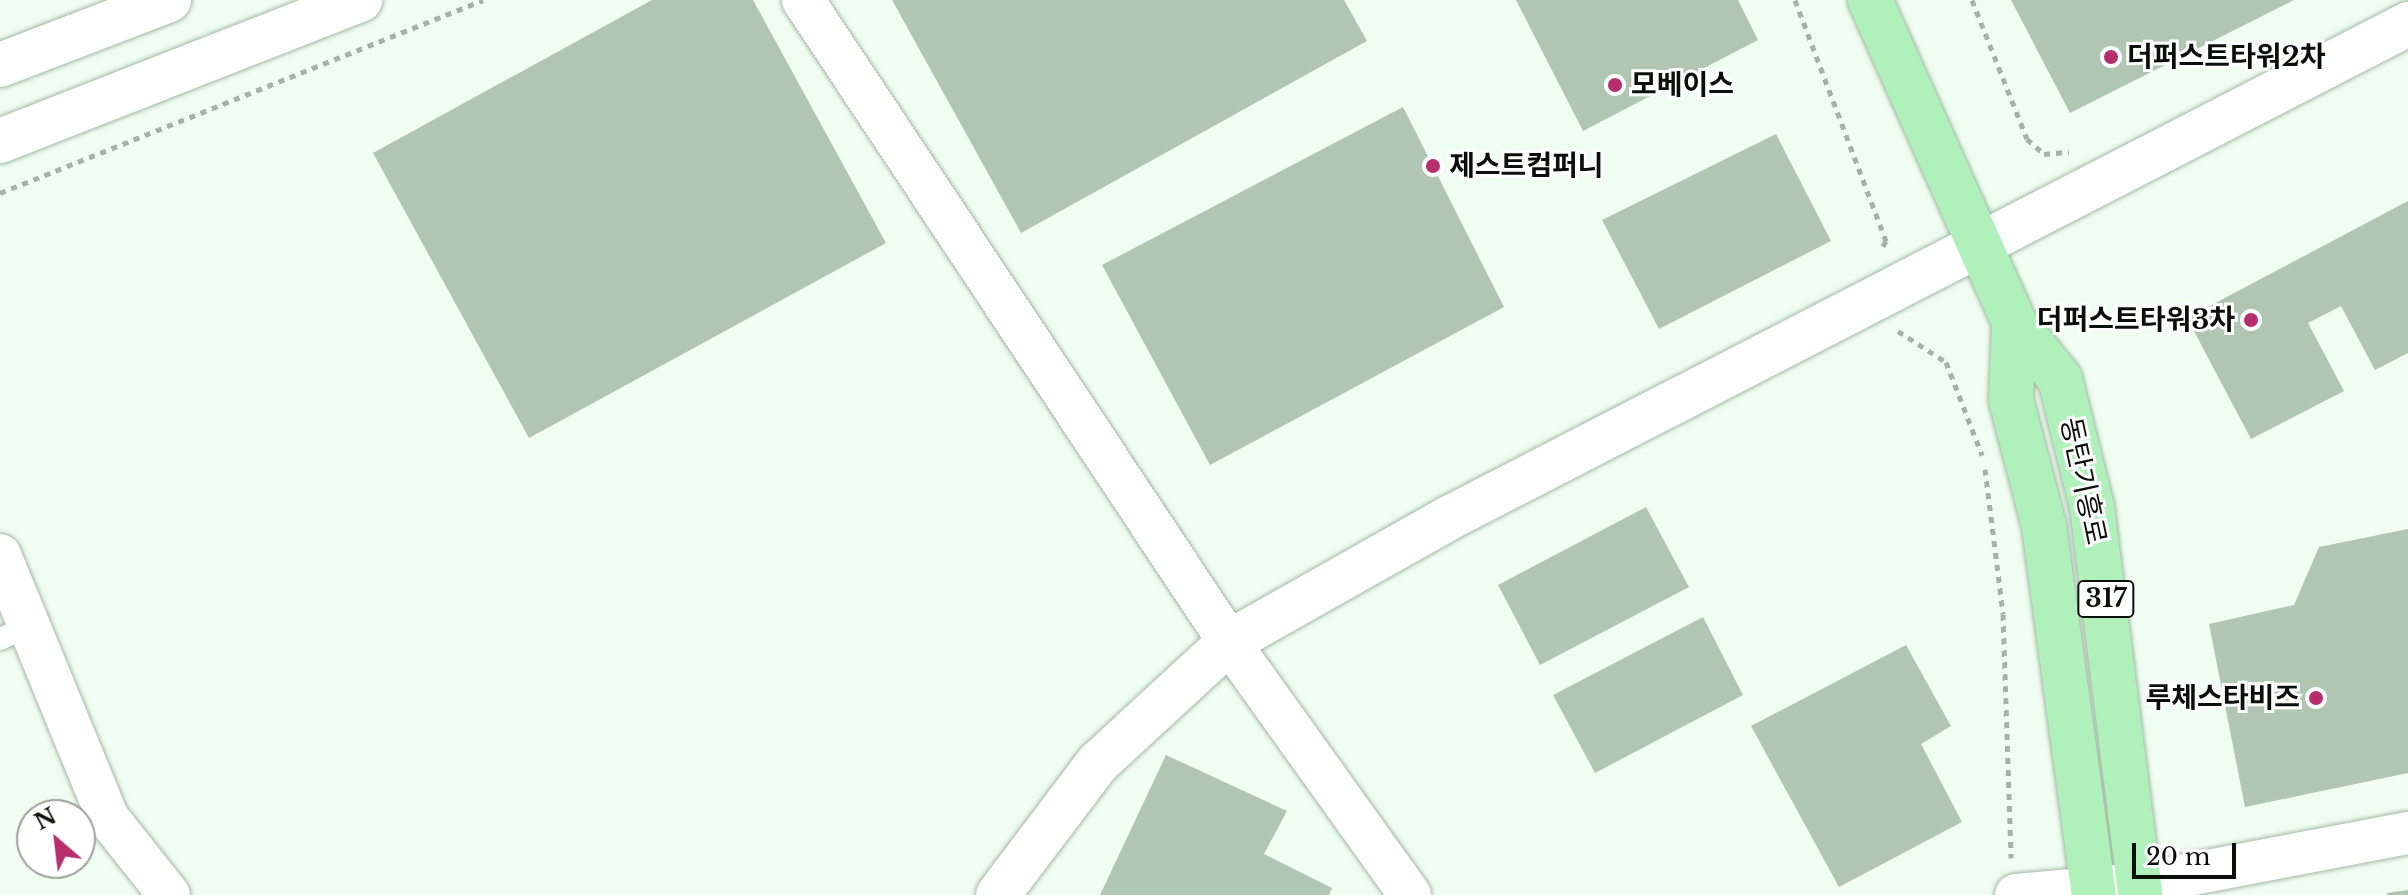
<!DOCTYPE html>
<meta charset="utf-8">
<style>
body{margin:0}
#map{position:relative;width:2408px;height:895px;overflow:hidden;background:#f0fef1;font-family:"Libre Baskerville","Noto Sans KR",serif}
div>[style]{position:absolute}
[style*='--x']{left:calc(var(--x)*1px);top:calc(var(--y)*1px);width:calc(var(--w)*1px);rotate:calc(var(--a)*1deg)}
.building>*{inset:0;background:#b0c6b2}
.path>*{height:5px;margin-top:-2.5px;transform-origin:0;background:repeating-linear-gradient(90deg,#a6b2a7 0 6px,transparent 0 12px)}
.roads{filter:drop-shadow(0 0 2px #a3b9a5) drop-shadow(0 0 2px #a3b9a5)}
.lane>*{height:22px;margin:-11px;padding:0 11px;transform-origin:11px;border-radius:11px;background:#fff}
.street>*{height:42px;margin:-21px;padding:0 21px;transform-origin:21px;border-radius:21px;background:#fff}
.secondary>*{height:44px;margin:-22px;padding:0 22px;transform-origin:22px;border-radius:22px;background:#fff}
.primary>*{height:44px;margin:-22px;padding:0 22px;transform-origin:22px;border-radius:22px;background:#aff0bb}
.dots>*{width:22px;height:22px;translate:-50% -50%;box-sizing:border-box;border:4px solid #fff;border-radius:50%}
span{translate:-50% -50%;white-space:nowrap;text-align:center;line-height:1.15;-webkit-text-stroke:6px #fff;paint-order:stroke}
.shield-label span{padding:2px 6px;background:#fff;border:2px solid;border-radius:6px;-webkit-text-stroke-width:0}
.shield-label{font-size:26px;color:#09100a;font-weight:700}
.poi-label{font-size:28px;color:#09100a;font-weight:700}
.left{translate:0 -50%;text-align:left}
.right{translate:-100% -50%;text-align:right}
.street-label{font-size:28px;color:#09100a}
.north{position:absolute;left:16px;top:799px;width:80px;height:80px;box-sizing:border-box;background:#fff;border:2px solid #9d9f9d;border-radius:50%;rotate:332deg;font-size:22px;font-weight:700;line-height:32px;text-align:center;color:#09100a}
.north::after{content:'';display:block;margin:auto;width:28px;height:36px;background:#b72e6b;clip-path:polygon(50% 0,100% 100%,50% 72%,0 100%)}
.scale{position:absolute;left:2132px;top:843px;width:104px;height:36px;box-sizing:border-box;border:4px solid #09100a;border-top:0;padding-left:10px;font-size:24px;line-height:28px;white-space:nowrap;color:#09100a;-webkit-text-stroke:6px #fff;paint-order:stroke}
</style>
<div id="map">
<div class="building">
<div style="clip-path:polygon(652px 0,753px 0,886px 243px,529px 438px,373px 153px)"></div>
<div style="clip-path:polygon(892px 0,1344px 0,1367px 41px,1021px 233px)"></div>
<div style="clip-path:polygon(1516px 0,1738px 0,1758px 40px,1583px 131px)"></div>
<div style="clip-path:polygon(2011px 0,2294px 0,2070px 113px)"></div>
<div style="clip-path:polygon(1403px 107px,1504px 307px,1210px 465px,1102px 265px)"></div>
<div style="clip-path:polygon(1776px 134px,1831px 241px,1659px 329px,1602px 220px)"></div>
<div style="clip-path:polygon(2408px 201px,2408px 353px,2375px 370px,2341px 306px,2308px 323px,2344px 391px,2251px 439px,2187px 318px)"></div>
<div style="clip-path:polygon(1646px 507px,1689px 587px,1540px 665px,1498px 585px)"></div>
<div style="clip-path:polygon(2408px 529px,2408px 773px,2245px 807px,2209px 624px,2294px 605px,2319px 547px)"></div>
<div style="clip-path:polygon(1703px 617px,1743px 695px,1595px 773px,1553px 695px)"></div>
<div style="clip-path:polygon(1906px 645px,1951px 726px,1921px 744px,1962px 822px,1839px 887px,1751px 726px)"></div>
<div style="clip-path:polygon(1166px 755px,1287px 811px,1264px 854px,1332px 888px,1329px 895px,1100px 895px)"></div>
<div style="clip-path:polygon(2408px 890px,2408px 895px,2387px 895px,2387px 893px)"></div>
</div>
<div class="path">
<div style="--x:1795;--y:0;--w:258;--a:69.3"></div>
<div style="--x:1886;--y:241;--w:9;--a:122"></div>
<div style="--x:1972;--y:0;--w:149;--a:68.4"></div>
<div style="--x:2027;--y:139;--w:23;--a:41"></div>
<div style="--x:2044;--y:154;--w:25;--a:-5"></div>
<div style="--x:0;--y:193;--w:520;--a:-21.78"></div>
<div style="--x:1898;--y:331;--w:57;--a:32.9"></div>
<div style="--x:1946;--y:362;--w:100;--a:68.8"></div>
<div style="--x:1985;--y:469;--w:146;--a:82.9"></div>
<div style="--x:2003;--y:614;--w:244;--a:88.1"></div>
</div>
<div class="roads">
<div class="lane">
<div style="--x:0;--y:639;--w:32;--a:-24"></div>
</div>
<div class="street">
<div style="--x:803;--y:0;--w:770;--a:56.43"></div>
<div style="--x:1229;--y:642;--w:311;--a:54.4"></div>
<div style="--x:0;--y:555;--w:284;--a:67.7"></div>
<div style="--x:108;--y:818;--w:98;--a:51.6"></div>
<div style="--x:2016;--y:895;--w:124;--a:-5.1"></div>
<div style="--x:2140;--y:884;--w:273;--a:-10.8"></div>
</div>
<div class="secondary">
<div style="--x:0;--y:65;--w:181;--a:-21"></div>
<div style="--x:0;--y:141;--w:387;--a:-21.4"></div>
<div style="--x:998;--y:895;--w:166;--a:-52.9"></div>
<div style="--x:1098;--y:763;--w:178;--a:-42.7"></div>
<div style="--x:1229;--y:642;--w:253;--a:-29.4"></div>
<div style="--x:1449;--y:518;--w:1079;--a:-27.25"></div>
</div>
<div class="primary">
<div style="--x:1870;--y:0;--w:353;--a:65.9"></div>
<div style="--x:2014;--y:322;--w:73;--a:51.1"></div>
<div style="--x:2060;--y:379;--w:132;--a:76"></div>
<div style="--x:2092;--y:507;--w:391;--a:82.9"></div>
<div style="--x:2014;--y:322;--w:78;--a:92.2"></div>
<div style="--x:2011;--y:400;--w:130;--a:75.3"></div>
<div style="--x:2044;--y:526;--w:372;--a:82.3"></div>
</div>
</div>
<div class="dots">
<div style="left:2111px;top:57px;background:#b72e6b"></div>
<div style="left:1615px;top:85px;background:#b72e6b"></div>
<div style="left:1433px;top:166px;background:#b72e6b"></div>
<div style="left:2251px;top:320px;background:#b72e6b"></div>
<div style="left:2316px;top:698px;background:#b72e6b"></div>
</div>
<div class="shield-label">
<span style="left:2106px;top:599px">317</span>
</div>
<div class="poi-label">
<span class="left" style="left:2127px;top:57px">더퍼스트타워2차</span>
<span class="left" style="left:1631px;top:85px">모베이스</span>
<span class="left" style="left:1449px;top:166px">제스트컴퍼니</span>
<span class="right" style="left:2235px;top:320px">더퍼스트타워3차</span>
<span class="right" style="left:2300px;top:698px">루체스타비즈</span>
</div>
<div class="street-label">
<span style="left:2083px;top:481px;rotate:78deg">동탄기흥로</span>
</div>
<div class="north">N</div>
<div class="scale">20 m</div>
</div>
